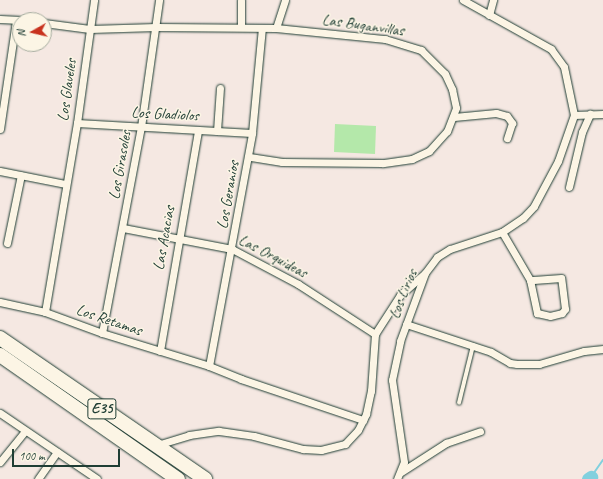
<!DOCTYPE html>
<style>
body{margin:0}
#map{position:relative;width:603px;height:479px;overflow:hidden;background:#f5e8e2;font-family:Caveat,sans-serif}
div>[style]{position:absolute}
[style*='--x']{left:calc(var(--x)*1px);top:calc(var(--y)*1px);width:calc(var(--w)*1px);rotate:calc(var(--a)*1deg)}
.green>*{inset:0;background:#b4e8aa}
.stream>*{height:2px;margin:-1px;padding:0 1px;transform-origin:1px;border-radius:1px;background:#81d0de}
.river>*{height:13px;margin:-6.5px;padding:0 6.5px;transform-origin:6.5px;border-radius:6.5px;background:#81d0de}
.roads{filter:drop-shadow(0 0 1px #1f3d34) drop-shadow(0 0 1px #1f3d34)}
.lane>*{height:3.5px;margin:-1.75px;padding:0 1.75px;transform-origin:1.75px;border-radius:1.75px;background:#fcf5e5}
.street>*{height:7px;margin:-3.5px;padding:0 3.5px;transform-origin:3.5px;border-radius:3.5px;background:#fcf5e5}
.highway>*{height:14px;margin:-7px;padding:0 7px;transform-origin:7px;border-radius:7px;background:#fcf5e5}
span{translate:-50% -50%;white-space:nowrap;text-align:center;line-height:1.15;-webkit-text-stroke:3px #fcf5e5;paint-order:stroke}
.shield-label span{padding:1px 3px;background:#fcf5e5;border:1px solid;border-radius:3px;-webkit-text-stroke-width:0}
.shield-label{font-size:15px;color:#1f3d34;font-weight:700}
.street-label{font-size:16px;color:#1f3d34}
.north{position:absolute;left:12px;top:12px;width:40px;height:40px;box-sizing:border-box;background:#fcf5e5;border:1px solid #a4ab9e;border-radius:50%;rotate:262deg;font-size:11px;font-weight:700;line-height:16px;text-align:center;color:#1f3d34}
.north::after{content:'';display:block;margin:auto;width:14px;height:18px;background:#c8321e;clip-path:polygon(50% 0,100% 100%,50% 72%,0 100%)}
.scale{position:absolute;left:12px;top:449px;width:108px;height:18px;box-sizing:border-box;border:2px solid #1f3d34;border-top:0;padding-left:5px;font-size:12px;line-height:14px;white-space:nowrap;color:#1f3d34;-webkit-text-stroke:3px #fcf5e5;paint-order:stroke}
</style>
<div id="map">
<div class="green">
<div style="clip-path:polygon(335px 124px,376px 126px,375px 154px,334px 152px)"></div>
</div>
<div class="stream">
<div style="--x:596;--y:479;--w:5;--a:-158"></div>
<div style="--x:591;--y:477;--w:21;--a:-55"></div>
</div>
<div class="river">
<div style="--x:588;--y:479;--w:4;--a:-34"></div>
</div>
<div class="roads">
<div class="lane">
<div style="--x:459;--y:403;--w:59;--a:-76.2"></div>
</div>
<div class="street">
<div style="--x:463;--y:0;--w:101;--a:29.1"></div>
<div style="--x:551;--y:49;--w:22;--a:54"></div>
<div style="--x:564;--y:67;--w:49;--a:78.2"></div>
<div style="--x:574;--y:115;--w:29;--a:-2"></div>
<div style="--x:489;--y:15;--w:16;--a:-75"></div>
<div style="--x:0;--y:19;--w:20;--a:3"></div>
<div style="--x:44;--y:23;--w:46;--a:7.4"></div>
<div style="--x:90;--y:29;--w:66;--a:-1.7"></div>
<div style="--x:156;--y:27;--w:120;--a:0.5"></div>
<div style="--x:276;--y:28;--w:110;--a:5.8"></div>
<div style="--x:385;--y:39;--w:38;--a:17"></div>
<div style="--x:421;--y:50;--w:34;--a:45"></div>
<div style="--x:445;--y:74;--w:17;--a:65"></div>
<div style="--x:452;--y:89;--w:19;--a:78"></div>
<div style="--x:456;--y:108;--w:25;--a:111"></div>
<div style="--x:447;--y:131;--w:27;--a:132"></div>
<div style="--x:429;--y:151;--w:19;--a:155"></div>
<div style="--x:412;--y:159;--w:30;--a:172"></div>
<div style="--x:382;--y:163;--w:100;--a:-179.4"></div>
<div style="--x:282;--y:162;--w:33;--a:-171"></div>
<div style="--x:241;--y:27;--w:27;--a:-90"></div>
<div style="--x:276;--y:28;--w:29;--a:-72"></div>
<div style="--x:454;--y:117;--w:42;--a:-5.4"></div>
<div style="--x:496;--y:113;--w:11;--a:15"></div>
<div style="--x:507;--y:116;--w:9;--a:54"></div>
<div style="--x:512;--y:123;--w:16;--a:108"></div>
<div style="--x:77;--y:123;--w:175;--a:3.3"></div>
<div style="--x:0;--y:129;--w:110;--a:-81.6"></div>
<div style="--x:217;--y:131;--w:43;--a:-86"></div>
<div style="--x:0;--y:171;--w:66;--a:11.3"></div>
<div style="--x:569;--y:187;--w:57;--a:-76.7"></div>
<div style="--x:582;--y:132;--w:20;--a:-66"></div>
<div style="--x:123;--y:228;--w:111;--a:10.9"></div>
<div style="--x:232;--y:249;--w:75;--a:27.9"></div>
<div style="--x:298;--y:284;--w:92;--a:33"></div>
<div style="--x:502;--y:232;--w:56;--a:59.7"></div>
<div style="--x:530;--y:280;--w:34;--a:78"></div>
<div style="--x:537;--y:313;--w:13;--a:13"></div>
<div style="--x:550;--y:316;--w:12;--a:-14"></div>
<div style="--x:562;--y:313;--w:5;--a:-53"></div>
<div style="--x:565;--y:309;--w:31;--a:-97"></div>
<div style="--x:561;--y:278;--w:31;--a:176"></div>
<div style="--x:7;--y:243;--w:69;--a:-78.4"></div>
<div style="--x:0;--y:302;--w:46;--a:12.5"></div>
<div style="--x:45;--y:312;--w:61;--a:20.2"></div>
<div style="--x:102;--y:333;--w:112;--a:17.1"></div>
<div style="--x:209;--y:366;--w:35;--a:22"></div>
<div style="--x:241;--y:379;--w:129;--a:18.6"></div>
<div style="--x:45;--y:312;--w:192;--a:-80.4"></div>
<div style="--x:77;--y:123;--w:124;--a:-82.1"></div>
<div style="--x:406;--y:324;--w:89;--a:18.2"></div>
<div style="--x:491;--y:352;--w:22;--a:30"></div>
<div style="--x:510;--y:363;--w:7;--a:8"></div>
<div style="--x:517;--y:364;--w:22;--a:0"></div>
<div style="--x:539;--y:364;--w:47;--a:-16.1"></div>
<div style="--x:584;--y:351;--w:19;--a:-6"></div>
<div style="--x:102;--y:333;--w:210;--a:-79.3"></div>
<div style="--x:141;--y:127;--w:128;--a:-81.9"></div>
<div style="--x:160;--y:351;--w:224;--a:-80.2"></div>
<div style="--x:209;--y:366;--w:237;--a:-79.5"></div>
<div style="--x:252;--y:133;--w:105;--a:-84.6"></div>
<div style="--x:0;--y:413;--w:117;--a:34.2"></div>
<div style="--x:157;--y:445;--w:34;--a:-17"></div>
<div style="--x:189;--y:435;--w:30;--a:-8"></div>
<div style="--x:219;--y:431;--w:35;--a:8"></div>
<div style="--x:254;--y:436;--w:51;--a:14.9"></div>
<div style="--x:303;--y:449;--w:18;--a:3"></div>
<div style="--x:321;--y:450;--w:25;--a:-14"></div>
<div style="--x:345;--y:444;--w:19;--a:-47"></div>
<div style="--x:358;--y:430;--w:18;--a:-63"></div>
<div style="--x:366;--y:414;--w:24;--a:-78"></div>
<div style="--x:371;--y:391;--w:57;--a:-86"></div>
<div style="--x:375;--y:334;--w:46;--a:-57.3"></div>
<div style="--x:400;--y:295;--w:32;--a:-41"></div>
<div style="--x:0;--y:462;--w:40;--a:-51"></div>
<div style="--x:401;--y:472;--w:54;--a:-32.8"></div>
<div style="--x:446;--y:443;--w:36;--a:-19"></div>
<div style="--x:38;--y:479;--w:33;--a:-55"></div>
<div style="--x:397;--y:479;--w:18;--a:-68"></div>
<div style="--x:404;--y:462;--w:83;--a:-98.3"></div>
<div style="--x:392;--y:380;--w:40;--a:-78"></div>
<div style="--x:400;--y:341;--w:72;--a:-69.8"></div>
<div style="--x:425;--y:273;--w:20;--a:-53"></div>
<div style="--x:437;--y:257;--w:15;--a:-32"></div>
<div style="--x:450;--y:249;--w:55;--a:-18.1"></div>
<div style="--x:502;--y:232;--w:25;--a:-34"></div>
<div style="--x:523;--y:218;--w:16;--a:-47"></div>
<div style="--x:534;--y:206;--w:51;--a:-61.9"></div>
<div style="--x:558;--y:161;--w:49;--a:-70.8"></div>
</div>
<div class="highway">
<div style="--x:0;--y:338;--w:249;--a:34.5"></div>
<div style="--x:0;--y:355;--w:217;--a:34.9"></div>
</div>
</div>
<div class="shield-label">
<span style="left:102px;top:409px">E35</span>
</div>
<div class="street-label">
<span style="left:363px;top:25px;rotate:8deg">Las Buganvillas</span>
<span style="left:67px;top:90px;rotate:-82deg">Los Glaveles</span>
<span style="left:165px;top:114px;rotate:3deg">Los Gladiolos</span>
<span style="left:120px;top:165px;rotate:-80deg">Los Girasoles</span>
<span style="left:228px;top:195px;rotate:-80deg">Los Geranios</span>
<span style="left:164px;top:238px;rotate:-80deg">Las Acacias</span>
<span style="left:273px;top:256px;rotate:28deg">Las Orquideas</span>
<span style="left:403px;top:294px;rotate:-68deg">Los Lirios</span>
<span style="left:109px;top:320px;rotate:19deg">Los Retamas</span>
</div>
<div class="north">N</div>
<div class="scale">100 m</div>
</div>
